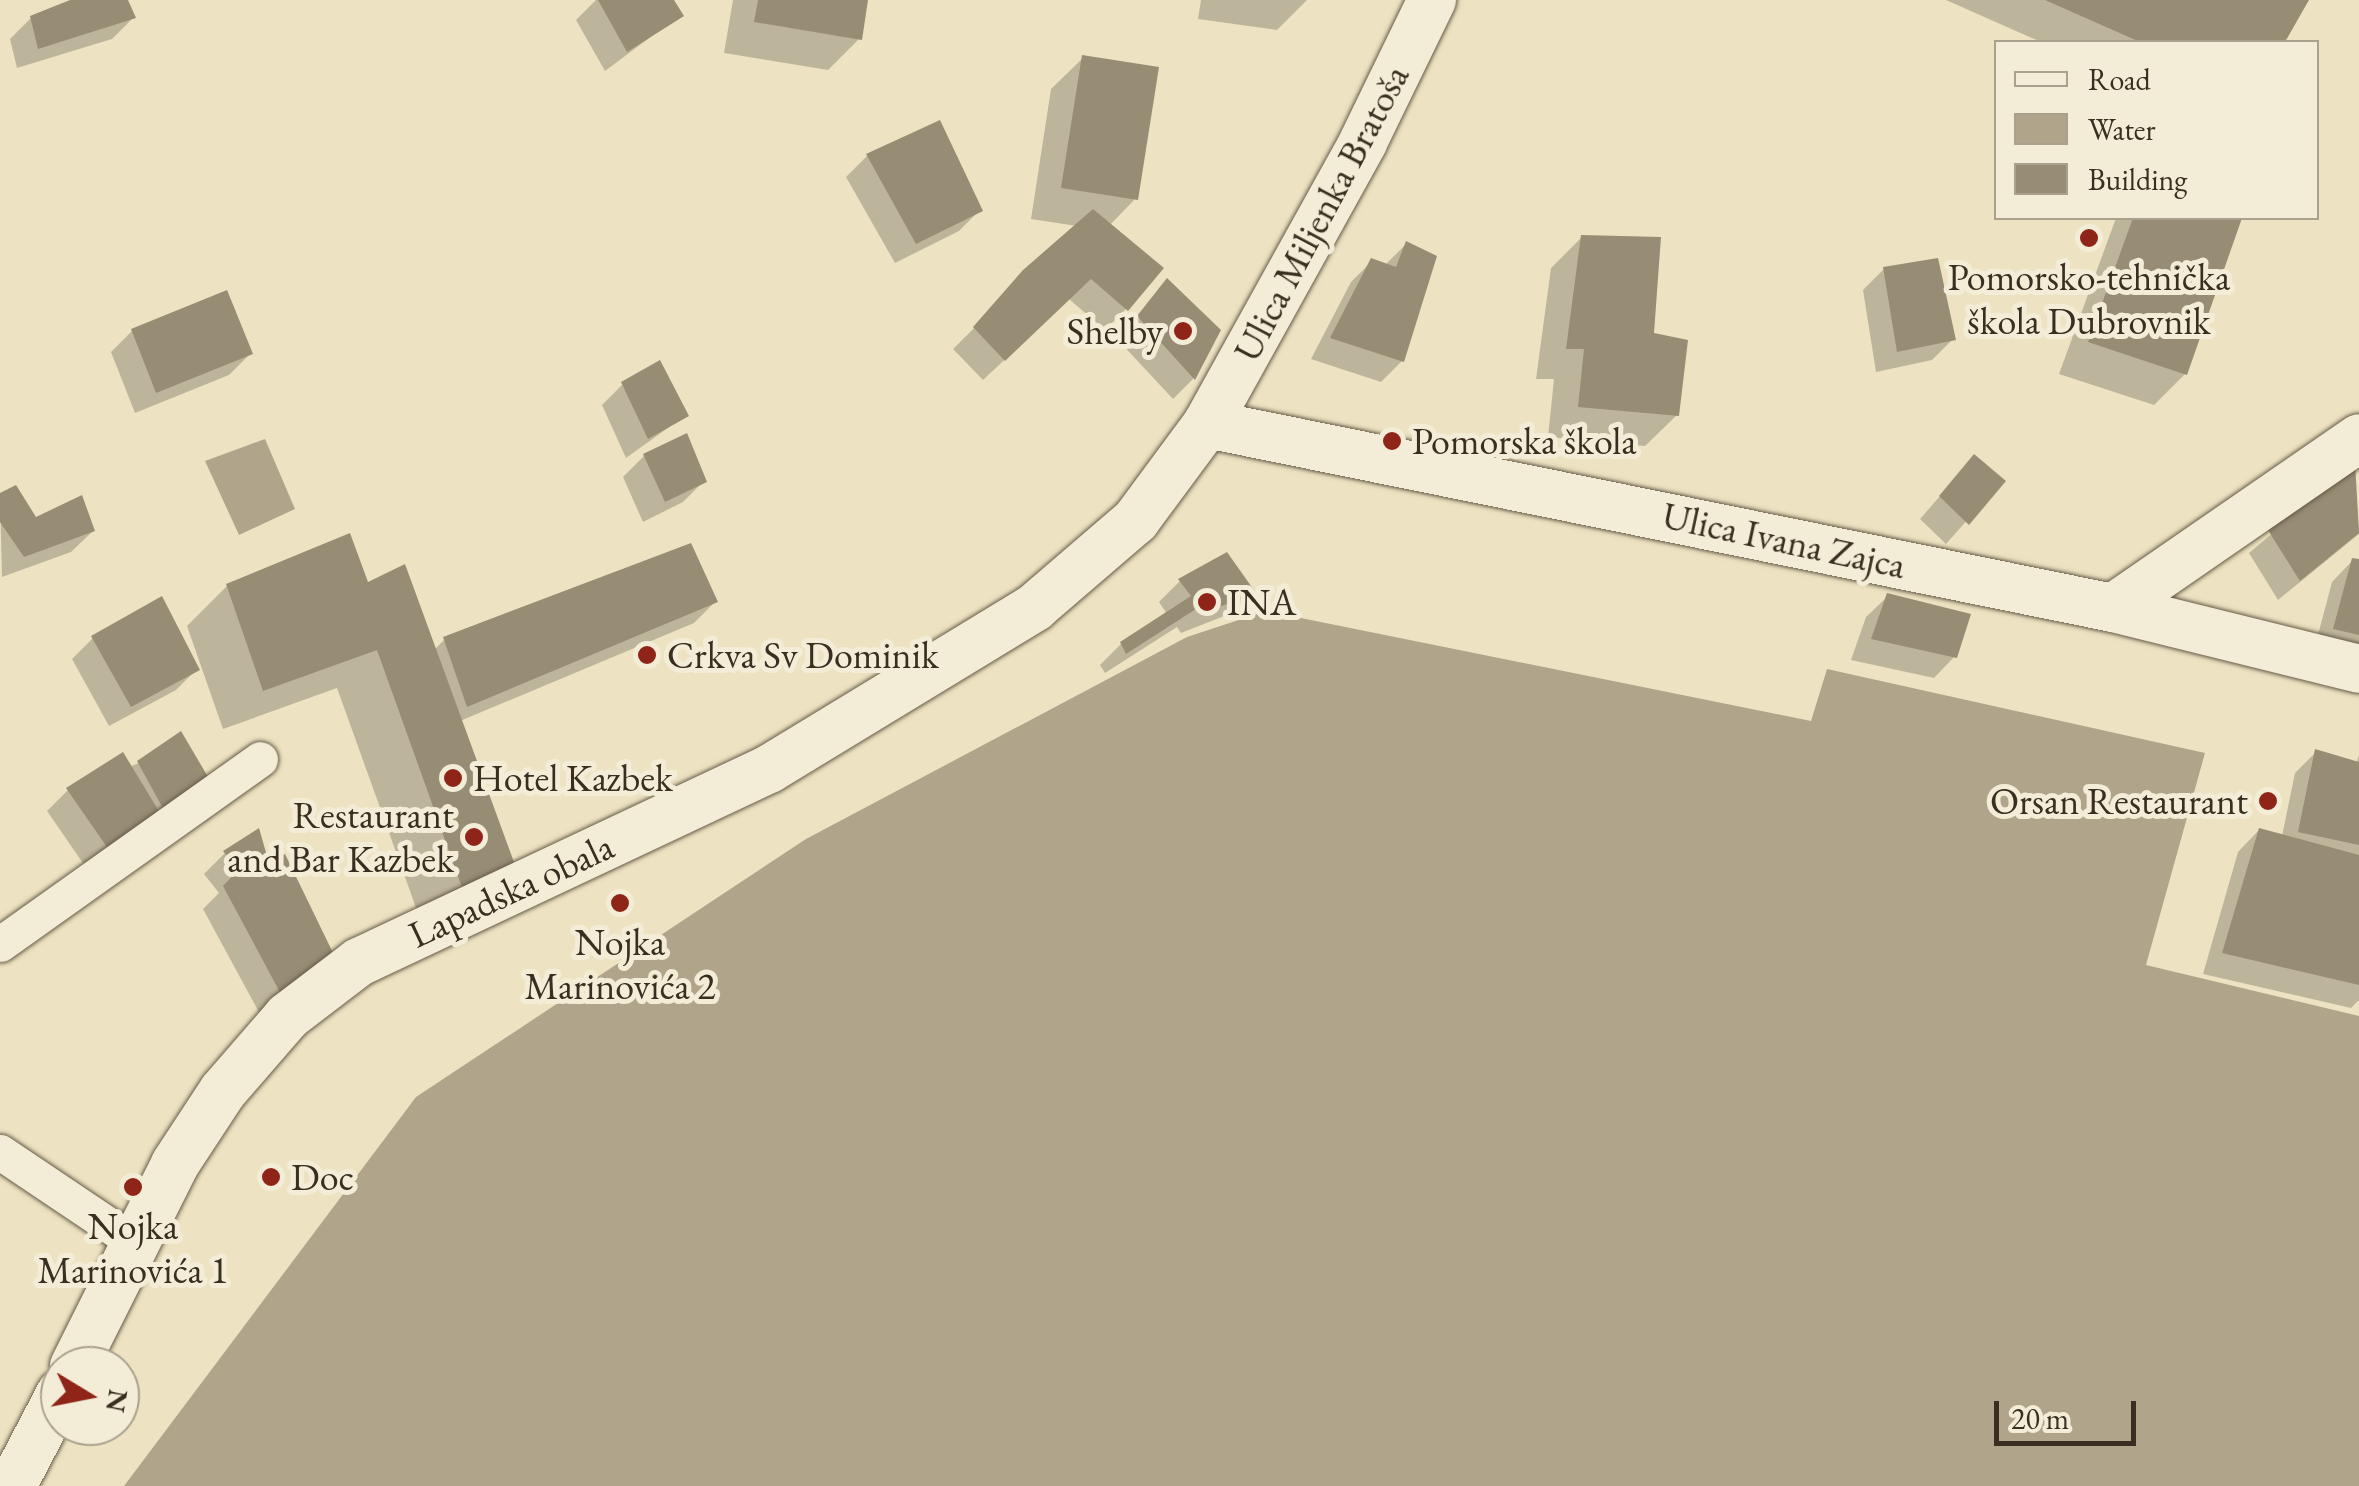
<!DOCTYPE html>
<meta charset="utf-8">
<style>
body{margin:0}
#map{position:relative;width:2359px;height:1486px;overflow:hidden;background:#ede3c2;font-family:"EB Garamond",serif}
div>[style]{position:absolute}
[style*='--x']{left:calc(var(--x)*1px);top:calc(var(--y)*1px);width:calc(var(--w)*1px);rotate:calc(var(--a)*1deg)}
.water>*{inset:0;background:#b0a58b}
.shadow>*{inset:0;background:#0003}
.building>*{inset:0;background:#978c74}
.roads{filter:drop-shadow(0 0 2px #665b48) drop-shadow(0 0 2px #665b48)}
.pedestrian>*{height:35px;margin:-17.5px;padding:0 17.5px;transform-origin:17.5px;border-radius:17.5px;background:#f3edd7}
.minor>*{height:48px;margin:-24px;padding:0 24px;transform-origin:24px;border-radius:24px;background:#f3edd7}
.dots>*{width:28px;height:28px;translate:-50% -50%;box-sizing:border-box;border:5px solid #f3edd7;border-radius:50%}
span{translate:-50% -50%;white-space:nowrap;text-align:center;line-height:1.15;-webkit-text-stroke:10px #f3edd7;paint-order:stroke}
.street-label{font-size:38px;color:#392e1f}
.poi-label{font-size:38px;color:#392e1f}
.right{translate:-100% -50%;text-align:right}
.left{translate:0 -50%;text-align:left}
.legend{position:absolute;left:1994px;top:40px;width:325px;height:180px;box-sizing:border-box;background:#f3edd7;border:2px solid #a9a18d;margin:0;padding:12px 18px;list-style:none;font-size:30px;color:#392e1f}
.legend li{display:flex;align-items:center;gap:20px;height:50px}
.legend b{width:50px;border:2px solid #a9a18d}
.north{position:absolute;left:40px;top:1346px;width:100px;height:100px;box-sizing:border-box;background:#f3edd7;border:2px solid #a9a18d;border-radius:50%;rotate:100deg;font-size:28px;font-weight:700;line-height:40px;text-align:center;color:#392e1f}
.north::after{content:'';display:block;margin:auto;width:35px;height:45px;background:#8f2418;clip-path:polygon(50% 0,100% 100%,50% 72%,0 100%)}
.scale{position:absolute;left:1994px;top:1401px;width:142px;height:45px;box-sizing:border-box;border:5px solid #392e1f;border-top:0;padding-left:12px;font-size:30px;line-height:35px;white-space:nowrap;color:#392e1f;-webkit-text-stroke:8px #f3edd7;paint-order:stroke}
</style>
<div id="map">
<div class="water">
<div style="clip-path:polygon(265px 439px,295px 509px,239px 535px,205px 461px)"></div>
<div style="clip-path:polygon(1266px 611px,1811px 721px,1827px 669px,2205px 753px,2146px 965px,2359px 1016px,2359px 1486px,124px 1486px,416px 1097px,806px 839px,1187px 637px)"></div>
</div>
<div class="shadow">
<div style="clip-path:polygon(76px 0,126px 0,133px 18px,112px 39px,17px 68px,10px 39px,31px 18px)"></div>
<div style="clip-path:polygon(596px 0,671px 0,680px 15px,605px 71px,576px 20px)"></div>
<div style="clip-path:polygon(733px 0,866px 0,859px 39px,828px 70px,724px 53px)"></div>
<div style="clip-path:polygon(1201px 0,1307px 0,1277px 30px,1198px 19px)"></div>
<div style="clip-path:polygon(1946px 0,2305px 0,2281px 42px,2041px 42px)"></div>
<div style="clip-path:polygon(1083px 58px,1135px 199px,1109px 226px,1126px 309px,1105px 330px,1069px 299px,983px 380px,953px 349px,1077px 226px,1031px 219px,1051px 89px)"></div>
<div style="clip-path:polygon(867px 156px,980px 210px,959px 231px,895px 263px,846px 177px)"></div>
<div style="clip-path:polygon(2116px 218px,2239px 218px,2185px 374px,2154px 405px,2059px 374px)"></div>
<div style="clip-path:polygon(1582px 237px,1652px 335px,1677px 415px,1645px 446px,1548px 437px,1554px 379px,1536px 379px,1551px 268px)"></div>
<div style="clip-path:polygon(1406px 244px,1402px 361px,1381px 382px,1311px 359px,1351px 282px,1372px 261px,1384px 266px)"></div>
<div style="clip-path:polygon(1884px 269px,1953px 339px,1932px 360px,1876px 372px,1863px 290px)"></div>
<div style="clip-path:polygon(1168px 282px,1218px 331px,1193px 379px,1173px 399px,1117px 339px)"></div>
<div style="clip-path:polygon(132px 331px,250px 354px,229px 375px,135px 413px,111px 352px)"></div>
<div style="clip-path:polygon(623px 384px,686px 415px,626px 458px,602px 405px)"></div>
<div style="clip-path:polygon(644px 456px,704px 481px,683px 502px,643px 522px,623px 477px)"></div>
<div style="clip-path:polygon(1974px 457px,2002px 481px,1946px 544px,1920px 519px)"></div>
<div style="clip-path:polygon(2354px 465px,2359px 534px,2278px 600px,2249px 553px)"></div>
<div style="clip-path:polygon(0 496px,35px 521px,93px 531px,71px 552px,2px 577px)"></div>
<div style="clip-path:polygon(1226px 555px,1252px 593px,1232px 613px,1181px 633px,1177px 627px,1105px 673px,1100px 665px,1121px 644px,1167px 614px,1159px 602px,1180px 581px)"></div>
<div style="clip-path:polygon(2353px 560px,2359px 562px,2359px 661px,2314px 650px,2332px 582px)"></div>
<div style="clip-path:polygon(367px 585px,434px 650px,445px 639px,715px 602px,694px 623px,460px 721px,512px 864px,424px 930px,337px 688px,223px 729px,187px 626px,227px 586px)"></div>
<div style="clip-path:polygon(1888px 596px,1955px 656px,1934px 678px,1851px 660px,1866px 617px)"></div>
<div style="clip-path:polygon(93px 638px,197px 669px,176px 690px,109px 726px,72px 659px)"></div>
<div style="clip-path:polygon(2316px 752px,2356px 764px,2359px 755px,2359px 1000px,2351px 1008px,2203px 974px,2238px 852px,2259px 830px,2282px 836px,2295px 773px)"></div>
<div style="clip-path:polygon(139px 763px,208px 782px,87px 869px,47px 811px,68px 790px)"></div>
<div style="clip-path:polygon(225px 853px,268px 867px,333px 958px,261px 1016px,203px 909px,219px 893px,204px 874px)"></div>
</div>
<div class="building">
<div style="clip-path:polygon(70px 0,128px 0,136px 18px,38px 49px,30px 16px)"></div>
<div style="clip-path:polygon(598px 0,674px 0,684px 16px,627px 52px)"></div>
<div style="clip-path:polygon(758px 0,868px 0,862px 40px,754px 22px)"></div>
<div style="clip-path:polygon(2045px 0,2309px 0,2285px 42px,2140px 42px)"></div>
<div style="clip-path:polygon(1082px 55px,1159px 67px,1138px 200px,1061px 188px)"></div>
<div style="clip-path:polygon(940px 120px,983px 211px,916px 244px,866px 154px)"></div>
<div style="clip-path:polygon(1093px 209px,1164px 268px,1128px 311px,1091px 279px,1005px 361px,973px 327px,1023px 270px)"></div>
<div style="clip-path:polygon(2133px 218px,2242px 218px,2187px 375px,2088px 342px)"></div>
<div style="clip-path:polygon(1581px 235px,1661px 237px,1654px 333px,1688px 340px,1679px 416px,1578px 407px,1584px 349px,1566px 349px)"></div>
<div style="clip-path:polygon(1406px 241px,1437px 256px,1404px 362px,1330px 338px,1371px 258px,1396px 267px)"></div>
<div style="clip-path:polygon(1938px 258px,1956px 340px,1897px 352px,1883px 267px)"></div>
<div style="clip-path:polygon(1167px 278px,1221px 330px,1195px 380px,1137px 316px)"></div>
<div style="clip-path:polygon(227px 290px,253px 354px,156px 393px,131px 329px)"></div>
<div style="clip-path:polygon(660px 360px,689px 416px,648px 439px,621px 382px)"></div>
<div style="clip-path:polygon(687px 433px,707px 482px,665px 502px,643px 454px)"></div>
<div style="clip-path:polygon(1974px 454px,2006px 481px,1969px 525px,1939px 496px)"></div>
<div style="clip-path:polygon(2355px 462px,2359px 533px,2300px 581px,2268px 530px)"></div>
<div style="clip-path:polygon(16px 485px,36px 517px,82px 495px,95px 531px,24px 557px,0 522px,0 493px)"></div>
<div style="clip-path:polygon(350px 533px,368px 582px,405px 564px,515px 865px,464px 893px,377px 650px,263px 691px,226px 584px)"></div>
<div style="clip-path:polygon(691px 543px,718px 602px,467px 707px,443px 637px)"></div>
<div style="clip-path:polygon(1227px 552px,1256px 593px,1203px 613px,1199px 607px,1126px 654px,1120px 642px,1191px 596px,1178px 579px)"></div>
<div style="clip-path:polygon(2352px 558px,2359px 559px,2359px 635px,2333px 629px)"></div>
<div style="clip-path:polygon(1887px 593px,1971px 614px,1957px 658px,1871px 639px)"></div>
<div style="clip-path:polygon(162px 596px,200px 670px,131px 707px,91px 636px)"></div>
<div style="clip-path:polygon(181px 731px,211px 782px,165px 812px,137px 761px)"></div>
<div style="clip-path:polygon(2315px 749px,2359px 762px,2359px 845px,2298px 832px)"></div>
<div style="clip-path:polygon(123px 752px,160px 813px,109px 850px,66px 788px)"></div>
<div style="clip-path:polygon(259px 828px,269px 863px,285px 854px,336px 959px,283px 998px,223px 886px,238px 870px,223px 851px)"></div>
<div style="clip-path:polygon(2259px 828px,2359px 855px,2359px 985px,2222px 953px)"></div>
</div>
<div class="roads">
<div class="pedestrian">
<div style="--x:0;--y:944;--w:319;--a:-35.4"></div>
<div style="--x:0;--y:1152;--w:161;--a:33.9"></div>
</div>
<div class="minor">
<div style="--x:1207;--y:424;--w:924;--a:11.48"></div>
<div style="--x:2113;--y:608;--w:253;--a:13.9"></div>
<div style="--x:2113;--y:608;--w:299;--a:-34.6"></div>
<div style="--x:74;--y:1366;--w:226;--a:-63.4"></div>
<div style="--x:175;--y:1164;--w:87;--a:-56.7"></div>
<div style="--x:223;--y:1091;--w:99;--a:-49.1"></div>
<div style="--x:288;--y:1016;--w:89;--a:-37.3"></div>
<div style="--x:359;--y:962;--w:453;--a:-25.2"></div>
<div style="--x:769;--y:769;--w:311;--a:-31.3"></div>
<div style="--x:1035;--y:607;--w:133;--a:-40.7"></div>
<div style="--x:1136;--y:520;--w:119;--a:-53.5"></div>
<div style="--x:1207;--y:424;--w:322;--a:-61"></div>
<div style="--x:1363;--y:142;--w:158;--a:-64.1"></div>
<div style="--x:12;--y:1486;--w:104;--a:-62.4"></div>
</div>
</div>
<div class="dots">
<div style="left:2089px;top:238px;background:#8f2418"></div>
<div style="left:1183px;top:331px;background:#8f2418"></div>
<div style="left:1392px;top:441px;background:#8f2418"></div>
<div style="left:1207px;top:602px;background:#8f2418"></div>
<div style="left:647px;top:655px;background:#8f2418"></div>
<div style="left:453px;top:778px;background:#8f2418"></div>
<div style="left:2268px;top:801px;background:#8f2418"></div>
<div style="left:474px;top:837px;background:#8f2418"></div>
<div style="left:620px;top:903px;background:#8f2418"></div>
<div style="left:271px;top:1177px;background:#8f2418"></div>
<div style="left:133px;top:1187px;background:#8f2418"></div>
</div>
<div class="street-label">
<span style="left:1321px;top:213px;rotate:-62deg">Ulica Miljenka Bratoša</span>
<span style="left:1784px;top:540px;rotate:12deg">Ulica Ivana Zajca</span>
<span style="left:511px;top:890px;rotate:-25deg">Lapadska obala</span>
</div>
<div class="poi-label">
<span style="left:2089px;top:299px">Pomorsko-tehnička<br>škola Dubrovnik</span>
<span class="right" style="left:1163px;top:331px">Shelby</span>
<span class="left" style="left:1412px;top:441px">Pomorska škola</span>
<span class="left" style="left:1227px;top:602px">INA</span>
<span class="left" style="left:667px;top:655px">Crkva Sv Dominik</span>
<span class="left" style="left:473px;top:778px">Hotel Kazbek</span>
<span class="right" style="left:2248px;top:801px">Orsan Restaurant</span>
<span class="right" style="left:454px;top:837px">Restaurant<br>and Bar Kazbek</span>
<span style="left:620px;top:964px">Nojka<br>Marinovića 2</span>
<span class="left" style="left:291px;top:1177px">Doc</span>
<span style="left:133px;top:1248px">Nojka<br>Marinovića 1</span>
</div>
<ul class="legend">
<li><b style="height:12px;background:#f3edd7"></b>Road</li>
<li><b style="height:28px;background:#b0a58b"></b>Water</li>
<li><b style="height:28px;background:#978c74"></b>Building</li>
</ul>
<div class="north">N</div>
<div class="scale">20 m</div>
</div>
